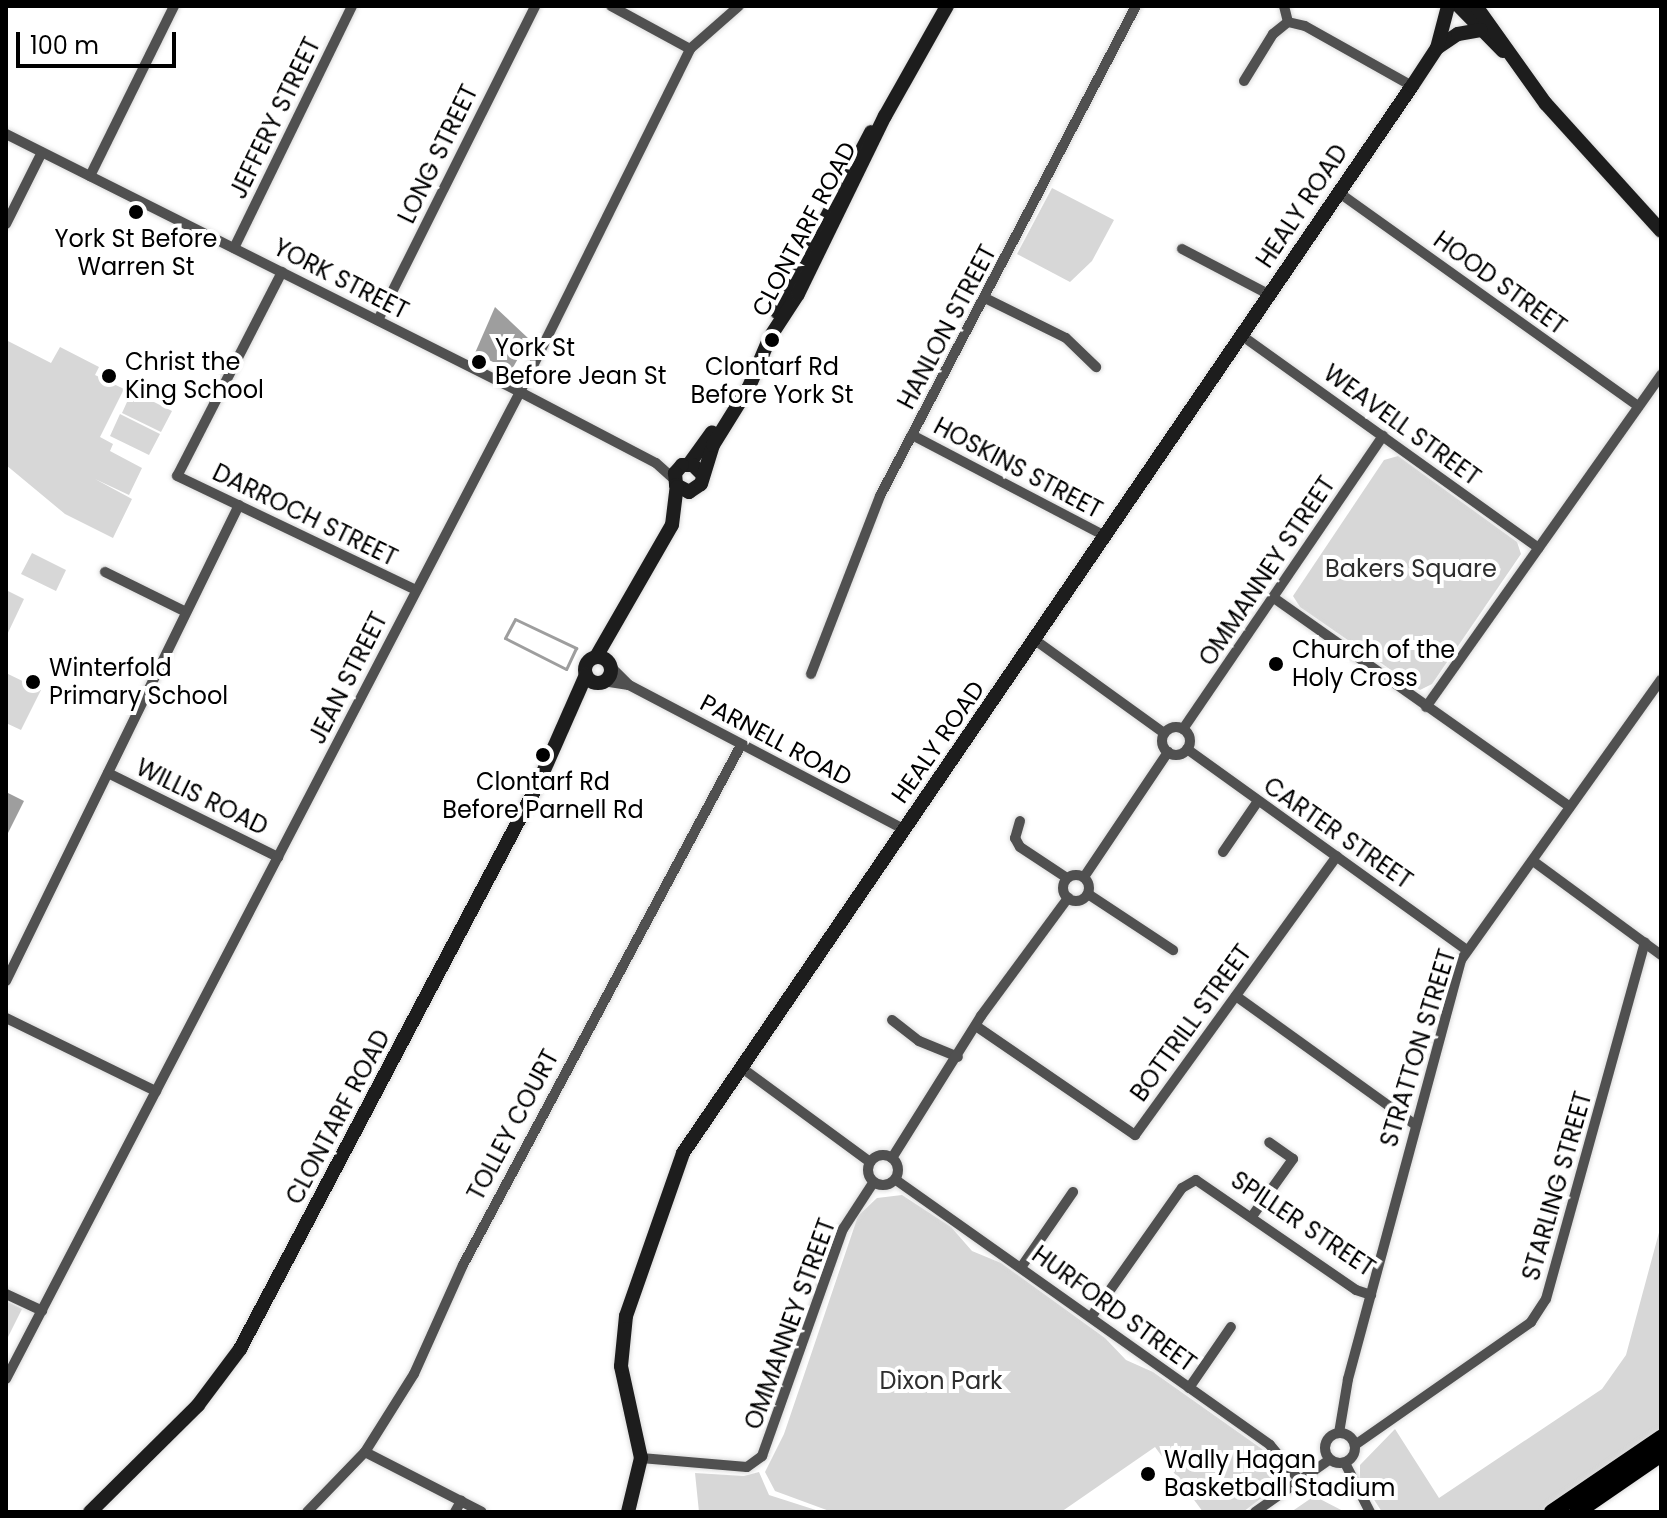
<!DOCTYPE html>
<style>
body{margin:0}
#map{position:relative;width:1667px;height:1518px;overflow:hidden;background:#fff;font-family:Poppins,sans-serif}
div>[style]{position:absolute}
[style*='--x']{left:calc(var(--x)*1px);top:calc(var(--y)*1px);width:calc(var(--w)*1px);rotate:calc(var(--a)*1deg)}
.green>*{inset:0;background:#d7d7d7}
.water>*{inset:0;background:#9e9e9e}
.stream>*{height:3px;margin:-1.5px;padding:0 1.5px;transform-origin:1.5px;border-radius:1.5px;background:#9e9e9e}
.roads{filter:drop-shadow(0 0 2px #dbdbdb) drop-shadow(0 0 2px #dbdbdb)}
.street>*{height:10px;margin:-5px;padding:0 5px;transform-origin:5px;border-radius:5px;background:#505050}
.street>.ring{margin:-5px;padding:0;box-sizing:content-box;background:none;border:10px solid #505050;border-radius:50%}
.secondary>*{height:14px;margin:-7px;padding:0 7px;transform-origin:7px;border-radius:7px;background:#1d1d1d}
.secondary>.ring{margin:-7px;padding:0;box-sizing:content-box;background:none;border:14px solid #1d1d1d;border-radius:50%}
.primary>*{height:16px;margin:-8px;padding:0 8px;transform-origin:8px;border-radius:8px;background:#000}
.dots>*{width:22px;height:22px;translate:-50% -50%;box-sizing:border-box;border:4px solid #fff;border-radius:50%}
span{translate:-50% -50%;white-space:nowrap;text-align:center;line-height:1.15;-webkit-text-stroke:8px #fff;paint-order:stroke}
.street-label{font-size:24px;color:#000}
.poi-label{font-size:24px;color:#000}
.left{translate:0 -50%;text-align:left}
.park-label{font-size:24px;color:#2e2e2e}
.frame{position:absolute;inset:0;border:8px solid #000;pointer-events:none}
.scale{position:absolute;left:16px;top:32px;width:160px;height:36px;box-sizing:border-box;border:4px solid #000;border-top:0;padding-left:10px;font-size:24px;line-height:28px;white-space:nowrap;color:#000;-webkit-text-stroke:6px #fff;paint-order:stroke}
</style>
<div id="map">
<div class="green">
<div style="clip-path:polygon(1052px 188px,1114px 220px,1092px 261px,1070px 282px,1017px 254px)"></div>
<div style="clip-path:polygon(6px 340px,51px 363px,60px 347px,99px 367px,95px 375px,124px 389px,100px 437px,113px 444px,110px 451px,142px 468px,129px 495px,95px 479px,132px 499px,113px 538px,65px 514px,6px 465px)"></div>
<div style="clip-path:polygon(132px 391px,172px 411px,161px 432px,122px 413px)"></div>
<div style="clip-path:polygon(120px 414px,160px 434px,149px 455px,110px 436px)"></div>
<div style="clip-path:polygon(1398px 456px,1517px 542px,1521px 554px,1432px 684px,1420px 690px,1300px 607px,1293px 596px,1384px 460px)"></div>
<div style="clip-path:polygon(32px 553px,66px 570px,56px 591px,21px 574px)"></div>
<div style="clip-path:polygon(6px 590px,24px 599px,6px 637px)"></div>
<div style="clip-path:polygon(6px 673px,41px 690px,21px 730px,6px 723px)"></div>
<div style="clip-path:polygon(902px 1195px,951px 1227px,972px 1251px,1001px 1263px,1105px 1338px,1126px 1360px,1153px 1372px,1262px 1449px,1278px 1470px,1280px 1484px,1243px 1512px,1203px 1512px,1155px 1447px,1061px 1512px,832px 1512px,775px 1491px,765px 1472px,784px 1434px,858px 1216px,877px 1198px)"></div>
<div style="clip-path:polygon(1661px 1225px,1661px 1431px,1543px 1512px,1382px 1512px,1360px 1478px,1360px 1465px,1395px 1429px,1439px 1498px,1602px 1389px,1626px 1355px)"></div>
<div style="clip-path:polygon(6px 1301px,22px 1309px,6px 1341px)"></div>
<div style="clip-path:polygon(759px 1472px,769px 1495px,822px 1512px,699px 1512px,695px 1473px,744px 1476px)"></div>
<div style="clip-path:polygon(1318px 1498px,1345px 1512px,1291px 1512px,1310px 1499px)"></div>
</div>
<div class="water">
<div style="clip-path:polygon(495px 307px,529px 339px,511px 371px,475px 353px)"></div>
<div style="clip-path:polygon(6px 792px,24px 801px,6px 837px)"></div>
</div>
<div class="stream">
<div style="--x:515;--y:619;--w:68;--a:25.4"></div>
<div style="--x:576;--y:648;--w:23;--a:115"></div>
<div style="--x:566;--y:669;--w:68;--a:-153.1"></div>
<div style="--x:505;--y:638;--w:21;--a:-62"></div>
</div>
<div class="roads">
<div class="street">
<div style="--x:611;--y:6;--w:90;--a:28.6"></div>
<div style="--x:1284;--y:6;--w:16;--a:76"></div>
<div style="--x:1244;--y:81;--w:55;--a:-58.3"></div>
<div style="--x:1273;--y:34;--w:19;--a:-39"></div>
<div style="--x:1288;--y:22;--w:17;--a:13"></div>
<div style="--x:1305;--y:26;--w:123;--a:29.3"></div>
<div style="--x:6;--y:134;--w:575;--a:26.65"></div>
<div style="--x:520;--y:392;--w:153;--a:27.6"></div>
<div style="--x:656;--y:463;--w:24;--a:42"></div>
<div style="--x:90;--y:176;--w:190;--a:-63.7"></div>
<div style="--x:1338;--y:192;--w:369;--a:35.5"></div>
<div style="--x:6;--y:224;--w:80;--a:-63.4"></div>
<div style="--x:234;--y:248;--w:269;--a:-64"></div>
<div style="--x:1182;--y:249;--w:97;--a:27.6"></div>
<div style="--x:282;--y:272;--w:229;--a:117.2"></div>
<div style="--x:177;--y:476;--w:265;--a:25.5"></div>
<div style="--x:985;--y:298;--w:90;--a:26.3"></div>
<div style="--x:1066;--y:338;--w:42;--a:44"></div>
<div style="--x:378;--y:320;--w:351;--a:-63.4"></div>
<div style="--x:1241;--y:335;--w:366;--a:35.6"></div>
<div style="--x:912;--y:435;--w:218;--a:27.6"></div>
<div style="--x:105;--y:572;--w:90;--a:26.3"></div>
<div style="--x:1274;--y:598;--w:362;--a:35.2"></div>
<div style="--x:1035;--y:640;--w:159;--a:35.8"></div>
<div style="--x:610;--y:666;--w:27;--a:45"></div>
<div style="--x:629;--y:685;--w:312;--a:27.7"></div>
<div style="--x:811;--y:674;--w:191;--a:-68.8"></div>
<div style="--x:880;--y:496;--w:553;--a:-62.42"></div>
<div style="--x:603;--y:681;--w:26;--a:9"></div>
<div style="--x:1426;--y:707;--w:407;--a:-54.7"></div>
<div class="ring" style="left:1162px;top:727px;width:18px;height:18px"></div>
<div style="--x:1183;--y:729;--w:355;--a:-55.7"></div>
<div style="--x:1187;--y:749;--w:345;--a:35.7"></div>
<div style="--x:108;--y:773;--w:190;--a:26.3"></div>
<div style="--x:1020;--y:821;--w:18;--a:106"></div>
<div style="--x:1015;--y:838;--w:10;--a:61"></div>
<div style="--x:1020;--y:847;--w:56;--a:33.4"></div>
<div style="--x:1223;--y:852;--w:62;--a:-55.5"></div>
<div style="--x:1533;--y:861;--w:159;--a:36.3"></div>
<div class="ring" style="left:1063px;top:875px;width:16px;height:16px"></div>
<div style="--x:1084;--y:877;--w:151;--a:-56.1"></div>
<div style="--x:1088;--y:894;--w:102;--a:33.4"></div>
<div style="--x:6;--y:981;--w:530;--a:-63.92"></div>
<div style="--x:1236;--y:996;--w:219;--a:35.7"></div>
<div style="--x:6;--y:1018;--w:167;--a:26"></div>
<div style="--x:892;--y:1020;--w:34;--a:38"></div>
<div style="--x:919;--y:1041;--w:42;--a:22.3"></div>
<div style="--x:976;--y:1026;--w:193;--a:34.4"></div>
<div style="--x:1135;--y:1135;--w:344;--a:-54.1"></div>
<div style="--x:742;--y:1068;--w:159;--a:36.3"></div>
<div class="ring" style="left:868px;top:1155px;width:20px;height:20px"></div>
<div style="--x:892;--y:1158;--w:168;--a:-57.9"></div>
<div style="--x:981;--y:1016;--w:147;--a:-53.6"></div>
<div style="--x:896;--y:1180;--w:458;--a:35.3"></div>
<div style="--x:1270;--y:1445;--w:47;--a:50.2"></div>
<div style="--x:1253;--y:1215;--w:69;--a:-54.5"></div>
<div style="--x:1293;--y:1159;--w:29;--a:-145"></div>
<div style="--x:1022;--y:1266;--w:90;--a:-55.4"></div>
<div style="--x:6;--y:1294;--w:40;--a:25"></div>
<div style="--x:1091;--y:1317;--w:158;--a:-54.8"></div>
<div style="--x:1182;--y:1188;--w:16;--a:-30"></div>
<div style="--x:1196;--y:1180;--w:194;--a:34.5"></div>
<div style="--x:1356;--y:1290;--w:16;--a:18"></div>
<div style="--x:6;--y:1379;--w:1113;--a:-62.49"></div>
<div style="--x:520;--y:392;--w:383;--a:-63.6"></div>
<div style="--x:690;--y:49;--w:65;--a:-41.3"></div>
<div style="--x:1189;--y:1388;--w:74;--a:-55.5"></div>
<div class="ring" style="left:1325px;top:1433px;width:20px;height:20px"></div>
<div style="--x:1339;--y:1433;--w:55;--a:-80.5"></div>
<div style="--x:1348;--y:1379;--w:434;--a:-74.9"></div>
<div style="--x:1461;--y:960;--w:344;--a:-54.5"></div>
<div style="--x:1355;--y:1445;--w:215;--a:-34.9"></div>
<div style="--x:1531;--y:1322;--w:27;--a:-57"></div>
<div style="--x:1546;--y:1299;--w:370;--a:-74.5"></div>
<div style="--x:365;--y:1452;--w:131;--a:27.1"></div>
<div style="--x:641;--y:1458;--w:106;--a:4.9"></div>
<div style="--x:747;--y:1467;--w:19;--a:-36"></div>
<div style="--x:762;--y:1456;--w:241;--a:-70.4"></div>
<div style="--x:843;--y:1229;--w:55;--a:-56.9"></div>
<div style="--x:1345;--y:1463;--w:55;--a:63"></div>
<div style="--x:307;--y:1512;--w:83;--a:-46"></div>
<div style="--x:365;--y:1452;--w:92;--a:-57.9"></div>
<div style="--x:414;--y:1374;--w:120;--a:-65.8"></div>
<div style="--x:463;--y:1265;--w:590;--a:-61.87"></div>
<div style="--x:455;--y:1512;--w:13;--a:-61"></div>
<div style="--x:1255;--y:1512;--w:90;--a:-35.1"></div>
</div>
<div class="secondary">
<div style="--x:1459;--y:6;--w:63;--a:45.6"></div>
<div style="--x:1476;--y:6;--w:120;--a:54.5"></div>
<div style="--x:1546;--y:104;--w:171;--a:47.8"></div>
<div style="--x:1437;--y:48;--w:25;--a:-34"></div>
<div style="--x:1458;--y:34;--w:23;--a:-10"></div>
<div style="--x:777;--y:312;--w:203;--a:-62.4"></div>
<div style="--x:689;--y:464;--w:39;--a:-54"></div>
<div style="--x:701;--y:473;--w:11;--a:-135"></div>
<div style="--x:693;--y:465;--w:11;--a:180"></div>
<div style="--x:682;--y:465;--w:11;--a:131"></div>
<div style="--x:675;--y:473;--w:12;--a:85"></div>
<div style="--x:676;--y:485;--w:15;--a:28"></div>
<div style="--x:689;--y:492;--w:14;--a:-34"></div>
<div style="--x:701;--y:484;--w:41;--a:-72.9"></div>
<div style="--x:713;--y:445;--w:68;--a:-58.2"></div>
<div style="--x:749;--y:387;--w:54;--a:-67.2"></div>
<div style="--x:770;--y:337;--w:51;--a:-56.9"></div>
<div style="--x:798;--y:294;--w:198;--a:-64"></div>
<div style="--x:885;--y:116;--w:126;--a:-60.6"></div>
<div style="--x:596;--y:657;--w:152;--a:-60.1"></div>
<div style="--x:672;--y:525;--w:38;--a:-83"></div>
<div class="ring" style="left:585px;top:657px;width:12px;height:12px"></div>
<div style="--x:90;--y:1512;--w:152;--a:-44.7"></div>
<div style="--x:198;--y:1405;--w:70;--a:-53.1"></div>
<div style="--x:240;--y:1349;--w:637;--a:-62.19"></div>
<div style="--x:537;--y:786;--w:121;--a:-66.2"></div>
<div style="--x:628;--y:1512;--w:56;--a:-76.5"></div>
<div style="--x:641;--y:1458;--w:94;--a:-102.3"></div>
<div style="--x:621;--y:1366;--w:50;--a:-84.3"></div>
<div style="--x:626;--y:1316;--w:173;--a:-70.7"></div>
<div style="--x:683;--y:1153;--w:1292;--a:-55.66"></div>
<div style="--x:1412;--y:86;--w:45;--a:-56.7"></div>
<div style="--x:1437;--y:48;--w:43;--a:-75.3"></div>
</div>
<div class="primary">
<div style="--x:1552;--y:1512;--w:132;--a:-34.2"></div>
<div style="--x:1577;--y:1512;--w:102;--a:-34.6"></div>
</div>
</div>
<div class="dots">
<div style="left:136px;top:212px;background:#000"></div>
<div style="left:772px;top:340px;background:#000"></div>
<div style="left:479px;top:362px;background:#000"></div>
<div style="left:109px;top:376px;background:#000"></div>
<div style="left:1276px;top:664px;background:#000"></div>
<div style="left:33px;top:682px;background:#000"></div>
<div style="left:543px;top:755px;background:#000"></div>
<div style="left:1148px;top:1474px;background:#000"></div>
</div>
<div class="street-label">
<span style="left:275px;top:118px;rotate:-64deg">JEFFERY STREET</span>
<span style="left:438px;top:154px;rotate:-64deg">LONG STREET</span>
<span style="left:1302px;top:206px;rotate:-56deg">HEALY ROAD</span>
<span style="left:804px;top:229px;rotate:-62deg">CLONTARF ROAD</span>
<span style="left:341px;top:279px;rotate:27deg">YORK STREET</span>
<span style="left:1500px;top:283px;rotate:36deg">HOOD STREET</span>
<span style="left:947px;top:327px;rotate:-62deg">HANLON STREET</span>
<span style="left:1402px;top:425px;rotate:36deg">WEAVELL STREET</span>
<span style="left:1018px;top:468px;rotate:28deg">HOSKINS STREET</span>
<span style="left:305px;top:515px;rotate:26deg">DARROCH STREET</span>
<span style="left:1267px;top:571px;rotate:-56deg">OMMANNEY STREET</span>
<span style="left:348px;top:678px;rotate:-63deg">JEAN STREET</span>
<span style="left:776px;top:740px;rotate:28deg">PARNELL ROAD</span>
<span style="left:938px;top:742px;rotate:-55deg">HEALY ROAD</span>
<span style="left:202px;top:797px;rotate:26deg">WILLIS ROAD</span>
<span style="left:1338px;top:833px;rotate:35deg">CARTER STREET</span>
<span style="left:1191px;top:1023px;rotate:-54deg">BOTTRILL STREET</span>
<span style="left:1418px;top:1048px;rotate:-73deg">STRATTON STREET</span>
<span style="left:338px;top:1117px;rotate:-62deg">CLONTARF ROAD</span>
<span style="left:513px;top:1125px;rotate:-62deg">TOLLEY COURT</span>
<span style="left:1557px;top:1186px;rotate:-74deg">STARLING STREET</span>
<span style="left:1303px;top:1224px;rotate:34deg">SPILLER STREET</span>
<span style="left:1114px;top:1309px;rotate:36deg">HURFORD STREET</span>
<span style="left:790px;top:1324px;rotate:-70deg">OMMANNEY STREET</span>
</div>
<div class="poi-label">
<span style="left:136px;top:253px">York St Before<br>Warren St</span>
<span class="left" style="left:495px;top:362px">York St<br>Before Jean St</span>
<span class="left" style="left:125px;top:376px">Christ the<br>King School</span>
<span style="left:772px;top:381px">Clontarf Rd<br>Before York St</span>
<span class="left" style="left:1292px;top:664px">Church of the<br>Holy Cross</span>
<span class="left" style="left:49px;top:682px">Winterfold<br>Primary School</span>
<span style="left:543px;top:796px">Clontarf Rd<br>Before Parnell Rd</span>
<span class="left" style="left:1164px;top:1474px">Wally Hagan<br>Basketball Stadium</span>
</div>
<div class="park-label">
<span style="left:1411px;top:569px">Bakers Square</span>
<span style="left:941px;top:1381px">Dixon Park</span>
</div>
<div class="frame"></div>
<div class="scale">100 m</div>
</div>
